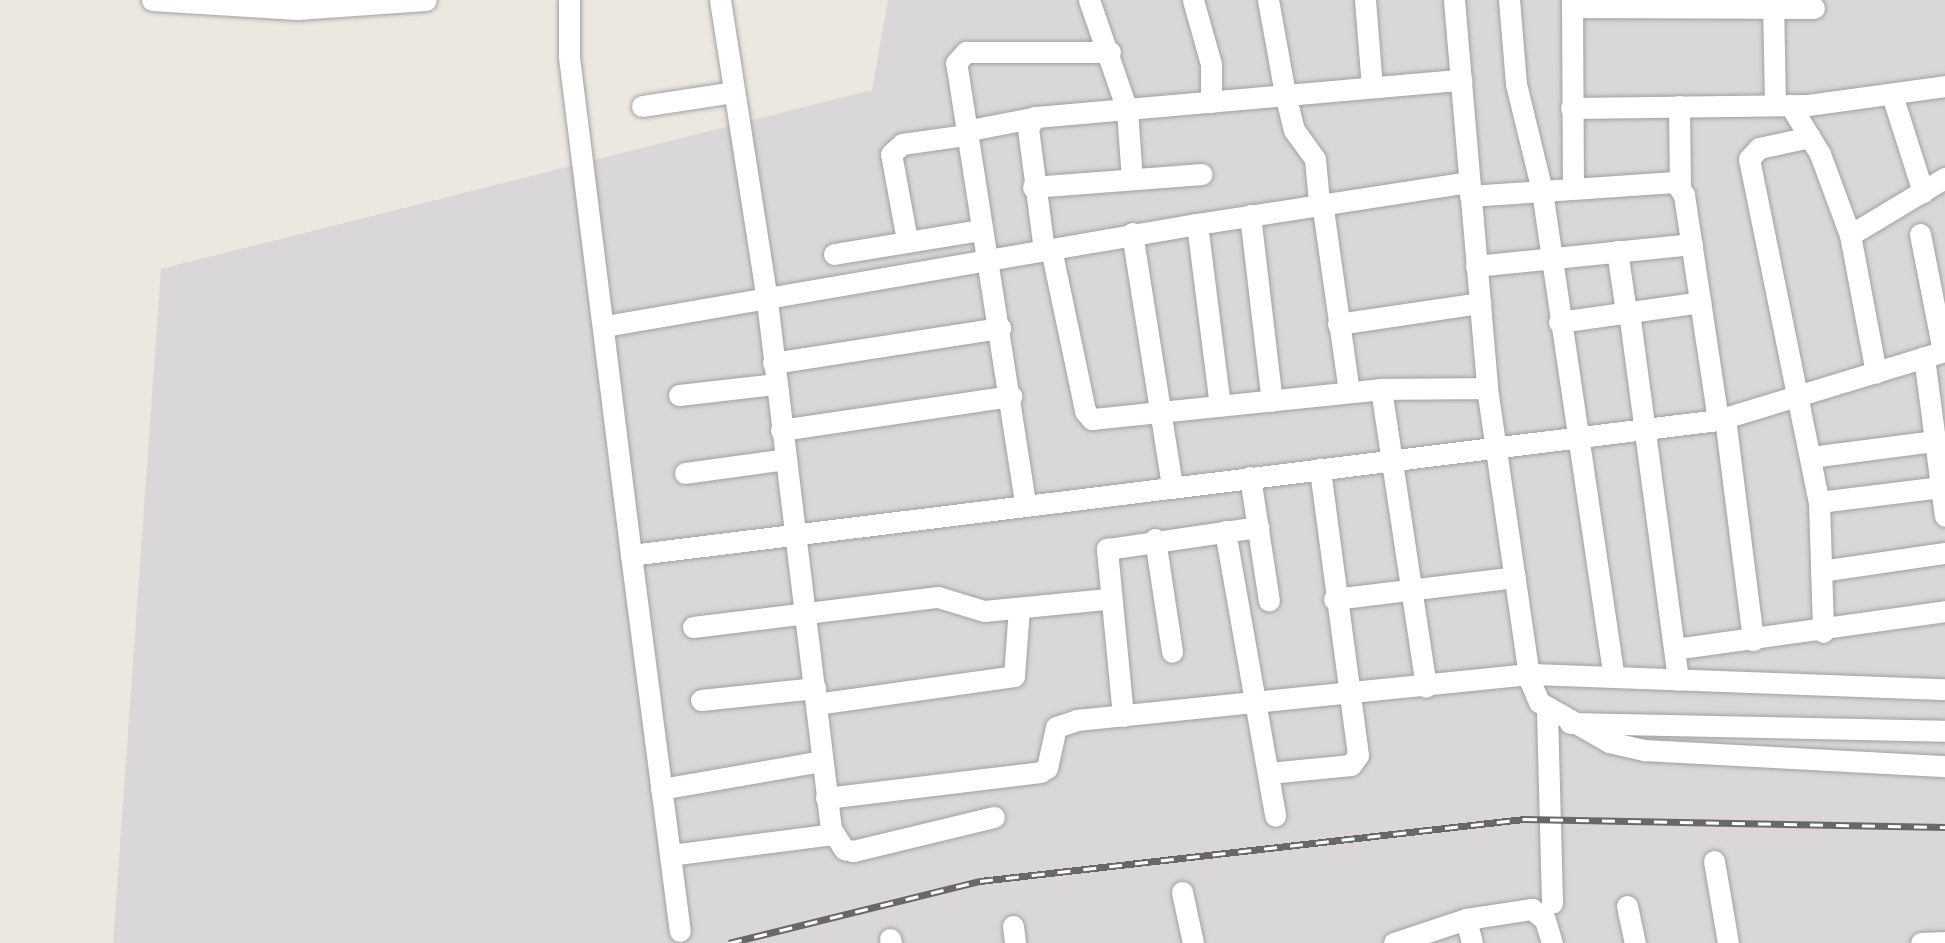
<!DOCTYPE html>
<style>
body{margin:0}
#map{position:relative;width:1945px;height:943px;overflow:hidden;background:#ece8e0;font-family:Rubik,sans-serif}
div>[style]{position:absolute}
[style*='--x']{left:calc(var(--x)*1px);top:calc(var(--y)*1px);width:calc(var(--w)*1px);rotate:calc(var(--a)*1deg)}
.residential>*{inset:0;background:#d9d7d7}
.roads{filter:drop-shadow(0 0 2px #a1a1a1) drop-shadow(0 0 2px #a1a1a1)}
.minor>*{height:21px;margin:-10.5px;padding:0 10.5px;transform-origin:10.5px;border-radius:10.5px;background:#fff}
.rail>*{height:7px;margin-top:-3.5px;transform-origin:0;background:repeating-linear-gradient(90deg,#fff 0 13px,#686868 0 26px);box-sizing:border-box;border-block:2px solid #686868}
span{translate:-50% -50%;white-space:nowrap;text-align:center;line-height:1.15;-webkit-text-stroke:5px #fff;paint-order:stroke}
</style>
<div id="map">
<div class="residential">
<div style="clip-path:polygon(888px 0,1945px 0,1945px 943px,113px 943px,161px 269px,872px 90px)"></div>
</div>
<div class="roads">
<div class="minor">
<div style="--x:152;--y:0;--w:145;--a:3.6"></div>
<div style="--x:297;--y:9;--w:129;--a:-4"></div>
<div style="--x:569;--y:0;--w:57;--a:90"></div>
<div style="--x:569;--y:57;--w:502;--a:82.9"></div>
<div style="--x:631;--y:555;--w:1095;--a:-7.08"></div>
<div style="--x:1718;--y:420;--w:237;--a:-16.9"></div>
<div style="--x:720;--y:0;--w:305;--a:81.1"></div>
<div style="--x:767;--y:301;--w:532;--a:83.09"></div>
<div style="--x:831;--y:829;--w:24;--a:57"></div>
<div style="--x:844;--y:849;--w:9;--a:13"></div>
<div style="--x:853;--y:851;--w:145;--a:-13.6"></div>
<div style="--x:1089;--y:0;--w:116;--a:70.9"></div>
<div style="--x:1127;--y:110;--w:69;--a:85.9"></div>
<div style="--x:1193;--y:0;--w:66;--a:74.3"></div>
<div style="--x:1211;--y:64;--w:38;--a:90"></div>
<div style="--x:1268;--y:0;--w:96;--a:79.7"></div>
<div style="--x:1285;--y:94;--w:37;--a:76"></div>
<div style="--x:1294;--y:130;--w:36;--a:54"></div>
<div style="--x:1315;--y:159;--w:43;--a:84.7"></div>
<div style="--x:1365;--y:0;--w:87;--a:85.4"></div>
<div style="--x:1454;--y:0;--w:389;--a:85.1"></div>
<div style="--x:1487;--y:388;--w:296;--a:81.7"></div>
<div style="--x:1530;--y:681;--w:23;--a:67"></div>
<div style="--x:1539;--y:702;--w:81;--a:29.7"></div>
<div style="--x:1609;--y:742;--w:37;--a:13"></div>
<div style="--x:1645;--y:750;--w:300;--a:3.1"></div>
<div style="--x:1509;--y:0;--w:84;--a:85.2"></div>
<div style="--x:1516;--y:84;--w:110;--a:76.3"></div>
<div style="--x:1542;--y:191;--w:491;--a:81.6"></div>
<div style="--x:1572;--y:0;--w:188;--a:89.7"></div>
<div style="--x:1773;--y:0;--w:105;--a:88.9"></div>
<div style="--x:1572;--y:7;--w:242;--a:0.2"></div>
<div style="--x:1892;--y:95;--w:102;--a:72.3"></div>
<div style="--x:1790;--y:105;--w:57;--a:58.5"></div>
<div style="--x:1820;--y:154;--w:86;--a:69.7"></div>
<div style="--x:1850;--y:235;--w:140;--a:79.3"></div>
<div style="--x:642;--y:106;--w:93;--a:-8.7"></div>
<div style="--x:1679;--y:106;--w:81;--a:89.3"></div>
<div style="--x:1571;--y:108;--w:237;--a:-0.7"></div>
<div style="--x:1808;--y:105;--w:138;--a:-7.9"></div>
<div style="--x:965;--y:131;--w:68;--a:-11"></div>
<div style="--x:1810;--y:137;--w:52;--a:167.8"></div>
<div style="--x:1759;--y:148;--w:15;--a:132"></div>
<div style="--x:1749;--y:159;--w:350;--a:78.5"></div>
<div style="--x:1819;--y:502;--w:130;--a:88.2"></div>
<div style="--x:1033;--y:187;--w:169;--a:-4.4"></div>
<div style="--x:1470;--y:196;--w:205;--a:-3.9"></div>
<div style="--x:1675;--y:182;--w:16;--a:55"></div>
<div style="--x:1684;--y:195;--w:228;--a:81.4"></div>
<div style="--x:1322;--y:202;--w:192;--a:81.9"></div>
<div style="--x:1250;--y:215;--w:187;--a:83.3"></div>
<div style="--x:1197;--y:224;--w:275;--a:-8.8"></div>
<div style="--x:1132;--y:233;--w:256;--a:81"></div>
<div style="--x:1920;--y:234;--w:119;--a:78.9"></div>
<div style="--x:1850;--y:235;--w:111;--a:-31"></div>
<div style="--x:907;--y:240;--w:87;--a:-100.5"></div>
<div style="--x:891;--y:154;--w:15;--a:-42"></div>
<div style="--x:902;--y:144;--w:65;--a:-8"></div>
<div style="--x:1051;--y:249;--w:166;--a:78.1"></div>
<div style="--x:1085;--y:411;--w:11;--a:49"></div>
<div style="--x:1092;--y:419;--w:291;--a:-5.9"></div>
<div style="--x:1381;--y:389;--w:301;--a:81.4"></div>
<div style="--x:1044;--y:250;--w:123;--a:-97.5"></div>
<div style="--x:1028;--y:128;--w:13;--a:-58"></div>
<div style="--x:1035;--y:117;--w:428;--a:-5"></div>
<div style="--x:1617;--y:251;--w:62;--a:81.6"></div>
<div style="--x:834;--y:254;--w:149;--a:-9.3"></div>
<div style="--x:1476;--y:266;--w:217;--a:-5.8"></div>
<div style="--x:1629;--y:312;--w:371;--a:82.4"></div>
<div style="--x:1559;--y:322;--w:143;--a:-8"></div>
<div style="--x:1338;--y:324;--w:144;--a:-8.4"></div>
<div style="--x:605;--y:326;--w:601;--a:-9.78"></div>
<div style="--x:1197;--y:224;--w:183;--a:82.8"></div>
<div style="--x:1924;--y:357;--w:160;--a:82.5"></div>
<div style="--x:773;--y:363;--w:230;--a:-8.8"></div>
<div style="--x:1381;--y:389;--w:106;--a:-0.5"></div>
<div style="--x:679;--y:395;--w:98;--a:-6.5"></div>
<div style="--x:1725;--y:418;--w:224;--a:82.8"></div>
<div style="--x:781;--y:430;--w:233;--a:-8.4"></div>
<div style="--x:1811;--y:457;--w:125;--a:-7.4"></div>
<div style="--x:685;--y:473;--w:102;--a:-7.9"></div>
<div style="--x:1250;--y:477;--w:125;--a:81.3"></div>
<div style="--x:1025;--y:502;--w:444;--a:-98.9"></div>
<div style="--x:956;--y:63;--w:15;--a:-48"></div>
<div style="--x:966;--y:52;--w:144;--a:0"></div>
<div style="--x:1819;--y:502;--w:123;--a:-7"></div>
<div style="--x:1225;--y:531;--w:289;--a:80"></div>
<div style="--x:1155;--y:539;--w:114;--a:81.4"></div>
<div style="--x:631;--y:555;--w:379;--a:82.6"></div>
<div style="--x:1821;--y:571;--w:125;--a:-8.3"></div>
<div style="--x:1334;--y:599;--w:182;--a:-6.9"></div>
<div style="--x:693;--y:627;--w:247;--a:-7"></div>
<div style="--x:938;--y:597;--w:48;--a:16.9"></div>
<div style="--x:984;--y:611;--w:124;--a:-5.6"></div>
<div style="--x:1675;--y:649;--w:273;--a:-8"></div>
<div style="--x:701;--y:700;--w:115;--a:-6"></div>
<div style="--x:816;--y:704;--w:200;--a:-8"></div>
<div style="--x:1014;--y:676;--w:68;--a:-85.8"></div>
<div style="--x:1547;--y:711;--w:192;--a:88.5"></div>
<div style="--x:1123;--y:716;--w:168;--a:-95.5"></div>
<div style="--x:1107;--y:549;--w:153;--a:-8.3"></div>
<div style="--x:1570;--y:723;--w:375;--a:1.2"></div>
<div style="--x:1269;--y:773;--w:82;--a:-5.6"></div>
<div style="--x:1351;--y:765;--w:12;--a:-55"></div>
<div style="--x:1358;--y:755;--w:289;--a:-97.6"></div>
<div style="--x:661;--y:789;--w:163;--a:-9.9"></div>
<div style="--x:826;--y:798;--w:216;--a:-6.9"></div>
<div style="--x:1040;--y:772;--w:8;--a:-30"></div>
<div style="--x:1047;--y:768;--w:42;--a:-77.6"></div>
<div style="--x:1056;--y:727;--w:22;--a:-18"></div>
<div style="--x:1077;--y:720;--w:454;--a:-5.8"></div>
<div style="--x:1529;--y:674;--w:416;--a:2.1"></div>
<div style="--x:670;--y:855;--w:165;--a:-7.3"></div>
<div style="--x:1714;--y:861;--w:83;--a:80.3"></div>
<div style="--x:1182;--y:892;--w:52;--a:77.8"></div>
<div style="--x:1627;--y:906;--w:38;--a:78"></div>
<div style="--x:1466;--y:919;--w:25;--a:76"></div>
<div style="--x:1013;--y:926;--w:17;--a:83"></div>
<div style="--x:890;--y:939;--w:4;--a:76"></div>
<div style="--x:1394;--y:943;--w:76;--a:-18.4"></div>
<div style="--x:1466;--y:919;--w:67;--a:-8.6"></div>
<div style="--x:1532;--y:909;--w:17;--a:40"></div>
<div style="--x:1545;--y:920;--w:24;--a:73"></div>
<div style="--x:1921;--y:943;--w:24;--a:-2"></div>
</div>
</div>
<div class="rail">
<div style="--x:729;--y:943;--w:259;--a:-13.9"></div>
<div style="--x:980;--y:881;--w:548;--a:-6.5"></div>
<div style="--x:1524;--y:819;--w:421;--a:1.1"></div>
</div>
</div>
